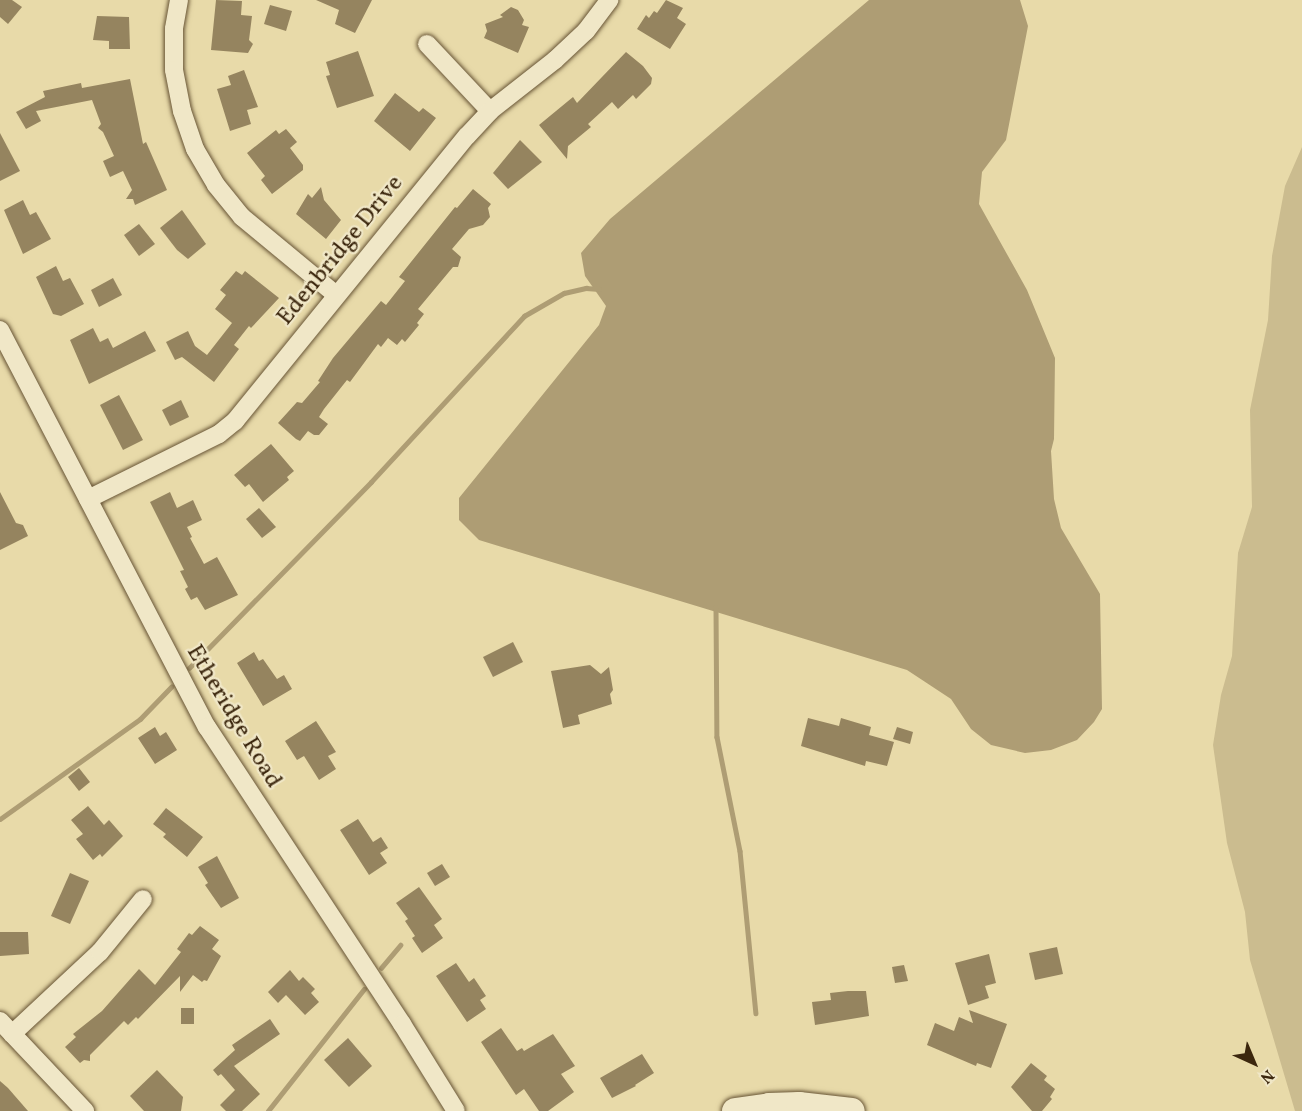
<!DOCTYPE html>
<style>
body{margin:0}
#map{position:relative;width:1302px;height:1111px;overflow:hidden;background:#e8daa9;font-family:Vollkorn,serif}
div>[style]{position:absolute}
[style*='--x']{left:calc(var(--x)*1px);top:calc(var(--y)*1px);width:calc(var(--w)*1px);rotate:calc(var(--a)*1deg)}
.green>*{inset:0;background:#cbbc8f}
.water>*{inset:0;background:#ae9d74}
.stream>*{height:4.5px;margin:-2.25px;padding:0 2.25px;transform-origin:2.25px;border-radius:2.25px;background:#ae9d74}
.building>*{inset:0;background:#95845f}
.roads{filter:drop-shadow(0 0 2px #675435) drop-shadow(0 0 2px #675435)}
.street>*{height:18px;margin:-9px;padding:0 9px;transform-origin:9px;border-radius:9px;background:#f0e7c7}
.secondary>*{height:26px;margin:-13px;padding:0 13px;transform-origin:13px;border-radius:13px;background:#f0e7c7}
span{translate:-50% -50%;white-space:nowrap;text-align:center;line-height:1.15;-webkit-text-stroke:4.5px #f0e7c7;paint-order:stroke}
.street-label{font-size:24px;color:#3c270e}
.north{position:absolute;left:1224px;top:1033px;width:60px;height:60px;-webkit-text-stroke:4px #f0e7c7;paint-order:stroke;rotate:136deg;font-size:16px;font-weight:700;line-height:24px;text-align:center;color:#3c270e}
.north::after{content:'';display:block;margin:auto;width:21px;height:27px;background:#3c270e;clip-path:polygon(50% 0,100% 100%,50% 72%,0 100%)}
</style>
<div id="map">
<div class="green">
<div style="clip-path:polygon(1302px 147px,1302px 1111px,1295px 1111px,1250px 960px,1245px 912px,1227px 843px,1213px 745px,1221px 695px,1232px 656px,1238px 553px,1252px 507px,1250px 410px,1268px 320px,1272px 256px,1285px 186px)"></div>
</div>
<div class="water">
<div style="clip-path:polygon(869px 0,1020px 0,1028px 26px,1006px 140px,982px 172px,979px 204px,1027px 290px,1055px 358px,1054px 439px,1051px 451px,1054px 499px,1061px 528px,1100px 594px,1102px 709px,1094px 722px,1077px 740px,1051px 750px,1025px 753px,991px 745px,971px 729px,951px 699px,907px 670px,479px 540px,459px 520px,459px 498px,599px 325px,606px 306px,585px 276px,581px 253px,610px 219px)"></div>
</div>
<div class="stream">
<div style="--x:716;--y:607;--w:130;--a:89.6"></div>
<div style="--x:717;--y:737;--w:116;--a:78.6"></div>
<div style="--x:740;--y:851;--w:163;--a:84.4"></div>
<div style="--x:189;--y:668;--w:260;--a:-45.6"></div>
<div style="--x:371;--y:482;--w:226;--a:-47.3"></div>
<div style="--x:524;--y:316;--w:46;--a:-29.9"></div>
<div style="--x:564;--y:293;--w:23;--a:-13"></div>
<div style="--x:586;--y:288;--w:13;--a:4"></div>
<div style="--x:0;--y:819;--w:172;--a:-35.5"></div>
<div style="--x:140;--y:719;--w:45;--a:-45.9"></div>
<div style="--x:381;--y:968;--w:30;--a:-50"></div>
<div style="--x:268;--y:1111;--w:155;--a:-51.8"></div>
</div>
<div class="building">
<div style="clip-path:polygon(0 0,12px 0,22px 7px,8px 24px,0 17px)"></div>
<div style="clip-path:polygon(216px 0,242px 1px,241px 15px,252px 16px,249px 40px,253px 44px,248px 53px,211px 50px)"></div>
<div style="clip-path:polygon(316px 0,372px 0,355px 33px,335px 24px,339px 10px)"></div>
<div style="clip-path:polygon(666px 0,683px 8px,677px 18px,686px 24px,670px 49px,637px 29px,646px 15px,649px 18px,654px 11px,657px 13px)"></div>
<div style="clip-path:polygon(270px 5px,292px 11px,286px 31px,264px 24px)"></div>
<div style="clip-path:polygon(511px 7px,518px 10px,524px 20px,522px 25px,529px 27px,518px 53px,484px 38px,487px 31px,485px 24px,503px 17px,500px 15px)"></div>
<div style="clip-path:polygon(97px 16px,129px 17px,130px 49px,109px 49px,109px 41px,93px 40px)"></div>
<div style="clip-path:polygon(358px 51px,374px 96px,337px 108px,326px 76px,330px 75px,326px 62px)"></div>
<div style="clip-path:polygon(626px 52px,643px 66px,652px 78px,651px 84px,636px 99px,633px 95px,618px 109px,612px 102px,588px 124px,591px 127px,568px 146px,567px 159px,539px 125px,573px 97px,577px 103px)"></div>
<div style="clip-path:polygon(244px 70px,258px 107px,247px 110px,251px 124px,230px 131px,217px 89px,231px 85px,228px 76px)"></div>
<div style="clip-path:polygon(130px 79px,143px 144px,146px 142px,167px 190px,135px 205px,133px 199px,126px 199px,132px 190px,123px 171px,110px 177px,103px 161px,114px 156px,103px 132px,98px 128px,101px 124px,92px 100px,36px 111px,41px 121px,26px 129px,16px 112px,45px 97px,43px 91px,81px 83px,82px 88px)"></div>
<div style="clip-path:polygon(395px 93px,419px 112px,423px 108px,436px 118px,410px 151px,374px 121px)"></div>
<div style="clip-path:polygon(286px 129px,297px 142px,290px 148px,303px 165px,303px 170px,272px 194px,261px 180px,265px 176px,247px 153px,276px 130px,279px 134px)"></div>
<div style="clip-path:polygon(0 133px,20px 171px,0 181px)"></div>
<div style="clip-path:polygon(520px 140px,542px 162px,508px 189px,493px 173px)"></div>
<div style="clip-path:polygon(321px 187px,324px 200px,341px 220px,326px 239px,296px 214px,308px 194px,312px 198px)"></div>
<div style="clip-path:polygon(473px 189px,491px 204px,488px 208px,490px 217px,483px 225px,469px 229px,452px 249px,461px 257px,458px 267px,453px 267px,418px 309px,424px 314px,417px 323px,419px 325px,405px 342px,402px 339px,397px 345px,388px 338px,381px 347px,378px 344px,350px 382px,347px 380px,324px 409px,319px 417px,328px 424px,319px 435px,314px 435px,308px 431px,300px 441px,296px 439px,278px 423px,297px 402px,302px 403px,320px 382px,318px 381px,333px 358px,381px 301px,386px 305px,405px 281px,399px 277px,455px 207px,457px 208px)"></div>
<div style="clip-path:polygon(23px 200px,30px 215px,36px 212px,51px 239px,23px 254px,4px 210px)"></div>
<div style="clip-path:polygon(182px 210px,206px 244px,188px 259px,177px 250px,160px 228px)"></div>
<div style="clip-path:polygon(139px 224px,155px 244px,139px 256px,124px 235px)"></div>
<div style="clip-path:polygon(56px 266px,63px 281px,70px 278px,84px 304px,61px 316px,53px 314px,36px 277px)"></div>
<div style="clip-path:polygon(236px 271px,242px 275px,245px 271px,279px 298px,251px 328px,249px 326px,234px 345px,239px 349px,214px 382px,182px 357px,175px 360px,166px 342px,188px 331px,195px 346px,207px 355px,232px 323px,215px 309px,226px 295px,220px 290px)"></div>
<div style="clip-path:polygon(113px 278px,122px 295px,99px 307px,91px 290px)"></div>
<div style="clip-path:polygon(93px 328px,100px 342px,108px 338px,113px 348px,145px 331px,156px 351px,89px 384px,70px 340px)"></div>
<div style="clip-path:polygon(119px 395px,143px 440px,123px 450px,100px 405px)"></div>
<div style="clip-path:polygon(181px 400px,189px 417px,170px 426px,162px 410px)"></div>
<div style="clip-path:polygon(271px 444px,294px 471px,287px 477px,289px 480px,263px 502px,249px 484px,245px 487px,234px 475px)"></div>
<div style="clip-path:polygon(0 492px,16px 523px,23px 525px,28px 536px,0 550px)"></div>
<div style="clip-path:polygon(170px 492px,177px 508px,193px 500px,202px 520px,187px 527px,192px 537px,190px 538px,204px 564px,217px 557px,238px 595px,205px 610px,197px 597px,191px 600px,185px 589px,188px 587px,180px 571px,184px 570px,150px 502px)"></div>
<div style="clip-path:polygon(259px 508px,276px 527px,262px 538px,246px 519px)"></div>
<div style="clip-path:polygon(513px 642px,523px 662px,493px 677px,483px 657px)"></div>
<div style="clip-path:polygon(254px 652px,259px 661px,263px 659px,277px 679px,284px 675px,292px 689px,263px 706px,237px 663px)"></div>
<div style="clip-path:polygon(590px 665px,601px 674px,609px 667px,613px 690px,610px 694px,612px 704px,578px 715px,580px 724px,563px 728px,551px 671px)"></div>
<div style="clip-path:polygon(808px 718px,839px 726px,841px 718px,871px 727px,869px 735px,894px 742px,887px 766px,866px 761px,865px 766px,801px 746px)"></div>
<div style="clip-path:polygon(316px 721px,336px 752px,328px 756px,336px 769px,319px 780px,304px 756px,297px 760px,285px 741px)"></div>
<div style="clip-path:polygon(155px 727px,160px 736px,166px 732px,177px 750px,155px 764px,138px 738px)"></div>
<div style="clip-path:polygon(897px 727px,913px 732px,910px 744px,893px 739px)"></div>
<div style="clip-path:polygon(79px 768px,90px 782px,79px 791px,68px 777px)"></div>
<div style="clip-path:polygon(88px 806px,104px 825px,109px 820px,123px 836px,102px 857px,100px 854px,93px 860px,76px 839px,83px 834px,71px 820px)"></div>
<div style="clip-path:polygon(166px 808px,203px 837px,187px 857px,163px 837px,166px 834px,153px 824px)"></div>
<div style="clip-path:polygon(358px 819px,373px 842px,381px 837px,388px 848px,380px 853px,387px 863px,369px 875px,340px 830px)"></div>
<div style="clip-path:polygon(217px 856px,239px 898px,221px 908px,205px 885px,208px 883px,198px 867px)"></div>
<div style="clip-path:polygon(442px 864px,450px 877px,435px 886px,427px 873px)"></div>
<div style="clip-path:polygon(70px 873px,89px 881px,70px 924px,51px 916px)"></div>
<div style="clip-path:polygon(419px 887px,442px 919px,434px 925px,443px 938px,422px 953px,412px 938px,415px 936px,405px 921px,408px 919px,396px 903px)"></div>
<div style="clip-path:polygon(200px 926px,219px 940px,212px 949px,221px 956px,207px 981px,204px 980px,202px 982px,193px 975px,180px 992px,180px 976px,138px 1019px,136px 1017px,128px 1025px,124px 1021px,90px 1055px,90px 1061px,84px 1060px,80px 1063px,65px 1047px,76px 1037px,73px 1034px,102px 1011px,139px 969px,155px 985px,181px 952px,177px 949px,189px 933px,192px 935px)"></div>
<div style="clip-path:polygon(0 932px,28px 932px,29px 954px,0 956px)"></div>
<div style="clip-path:polygon(1057px 947px,1063px 974px,1035px 980px,1029px 953px)"></div>
<div style="clip-path:polygon(989px 954px,996px 983px,985px 986px,989px 998px,968px 1005px,955px 963px)"></div>
<div style="clip-path:polygon(456px 963px,469px 982px,474px 978px,486px 996px,480px 1000px,486px 1009px,467px 1022px,436px 976px)"></div>
<div style="clip-path:polygon(904px 965px,908px 981px,895px 983px,892px 967px)"></div>
<div style="clip-path:polygon(290px 970px,299px 981px,303px 977px,315px 989px,311px 993px,319px 1002px,305px 1015px,286px 995px,278px 1003px,268px 992px)"></div>
<div style="clip-path:polygon(848px 991px,866px 991px,869px 1016px,815px 1025px,812px 1002px,831px 1000px,830px 993px)"></div>
<div style="clip-path:polygon(181px 1008px,194px 1008px,194px 1024px,181px 1024px)"></div>
<div style="clip-path:polygon(969px 1010px,1007px 1024px,991px 1068px,977px 1063px,976px 1066px,927px 1045px,935px 1023px,954px 1031px,959px 1017px,973px 1023px)"></div>
<div style="clip-path:polygon(270px 1019px,280px 1034px,234px 1066px,260px 1094px,242px 1111px,226px 1111px,220px 1105px,235px 1090px,221px 1074px,218px 1076px,213px 1070px,235px 1050px,232px 1045px)"></div>
<div style="clip-path:polygon(501px 1028px,517px 1051px,522px 1048px,524px 1051px,553px 1034px,575px 1066px,561px 1074px,574px 1092px,548px 1111px,539px 1111px,524px 1089px,516px 1095px,481px 1042px)"></div>
<div style="clip-path:polygon(348px 1038px,372px 1066px,349px 1087px,324px 1060px)"></div>
<div style="clip-path:polygon(642px 1054px,654px 1073px,635px 1085px,636px 1086px,612px 1098px,600px 1078px)"></div>
<div style="clip-path:polygon(1031px 1063px,1047px 1076px,1044px 1080px,1055px 1089px,1050px 1097px,1052px 1099px,1042px 1111px,1032px 1111px,1011px 1087px)"></div>
<div style="clip-path:polygon(157px 1070px,183px 1097px,181px 1111px,144px 1111px,130px 1096px)"></div>
<div style="clip-path:polygon(0 1081px,8px 1088px,28px 1111px,0 1111px)"></div>
</div>
<div class="roads">
<div class="street">
<div style="--x:179;--y:0;--w:29;--a:100"></div>
<div style="--x:174;--y:29;--w:41;--a:90"></div>
<div style="--x:174;--y:70;--w:42;--a:79"></div>
<div style="--x:182;--y:111;--w:40;--a:71.1"></div>
<div style="--x:195;--y:149;--w:42;--a:59.7"></div>
<div style="--x:216;--y:185;--w:41;--a:50.9"></div>
<div style="--x:242;--y:217;--w:121;--a:39.6"></div>
<div style="--x:427;--y:44;--w:92;--a:46.8"></div>
<div style="--x:0;--y:330;--w:448;--a:62.5"></div>
<div style="--x:207;--y:727;--w:355;--a:56.7"></div>
<div style="--x:402;--y:1024;--w:102;--a:58.2"></div>
<div style="--x:88;--y:499;--w:146;--a:-26.4"></div>
<div style="--x:219;--y:434;--w:21;--a:-39"></div>
<div style="--x:235;--y:421;--w:367;--a:-50.9"></div>
<div style="--x:467;--y:136;--w:34;--a:-47"></div>
<div style="--x:490;--y:111;--w:83;--a:-38.1"></div>
<div style="--x:555;--y:60;--w:42;--a:-43.1"></div>
<div style="--x:586;--y:31;--w:39;--a:-53"></div>
<div style="--x:0;--y:1021;--w:124;--a:46.6"></div>
<div style="--x:12;--y:1034;--w:120;--a:-43"></div>
<div style="--x:100;--y:952;--w:68;--a:-50.9"></div>
</div>
<div class="secondary">
<div style="--x:735;--y:1111;--w:34;--a:-8"></div>
<div style="--x:769;--y:1106;--w:30;--a:-2"></div>
<div style="--x:799;--y:1105;--w:53;--a:6.5"></div>
</div>
</div>
<div class="street-label">
<span style="left:341px;top:251px;rotate:-51deg">Edenbridge Drive</span>
<span style="left:233px;top:717px;rotate:59deg">Etheridge Road</span>
</div>
<div class="north">N</div>
</div>
